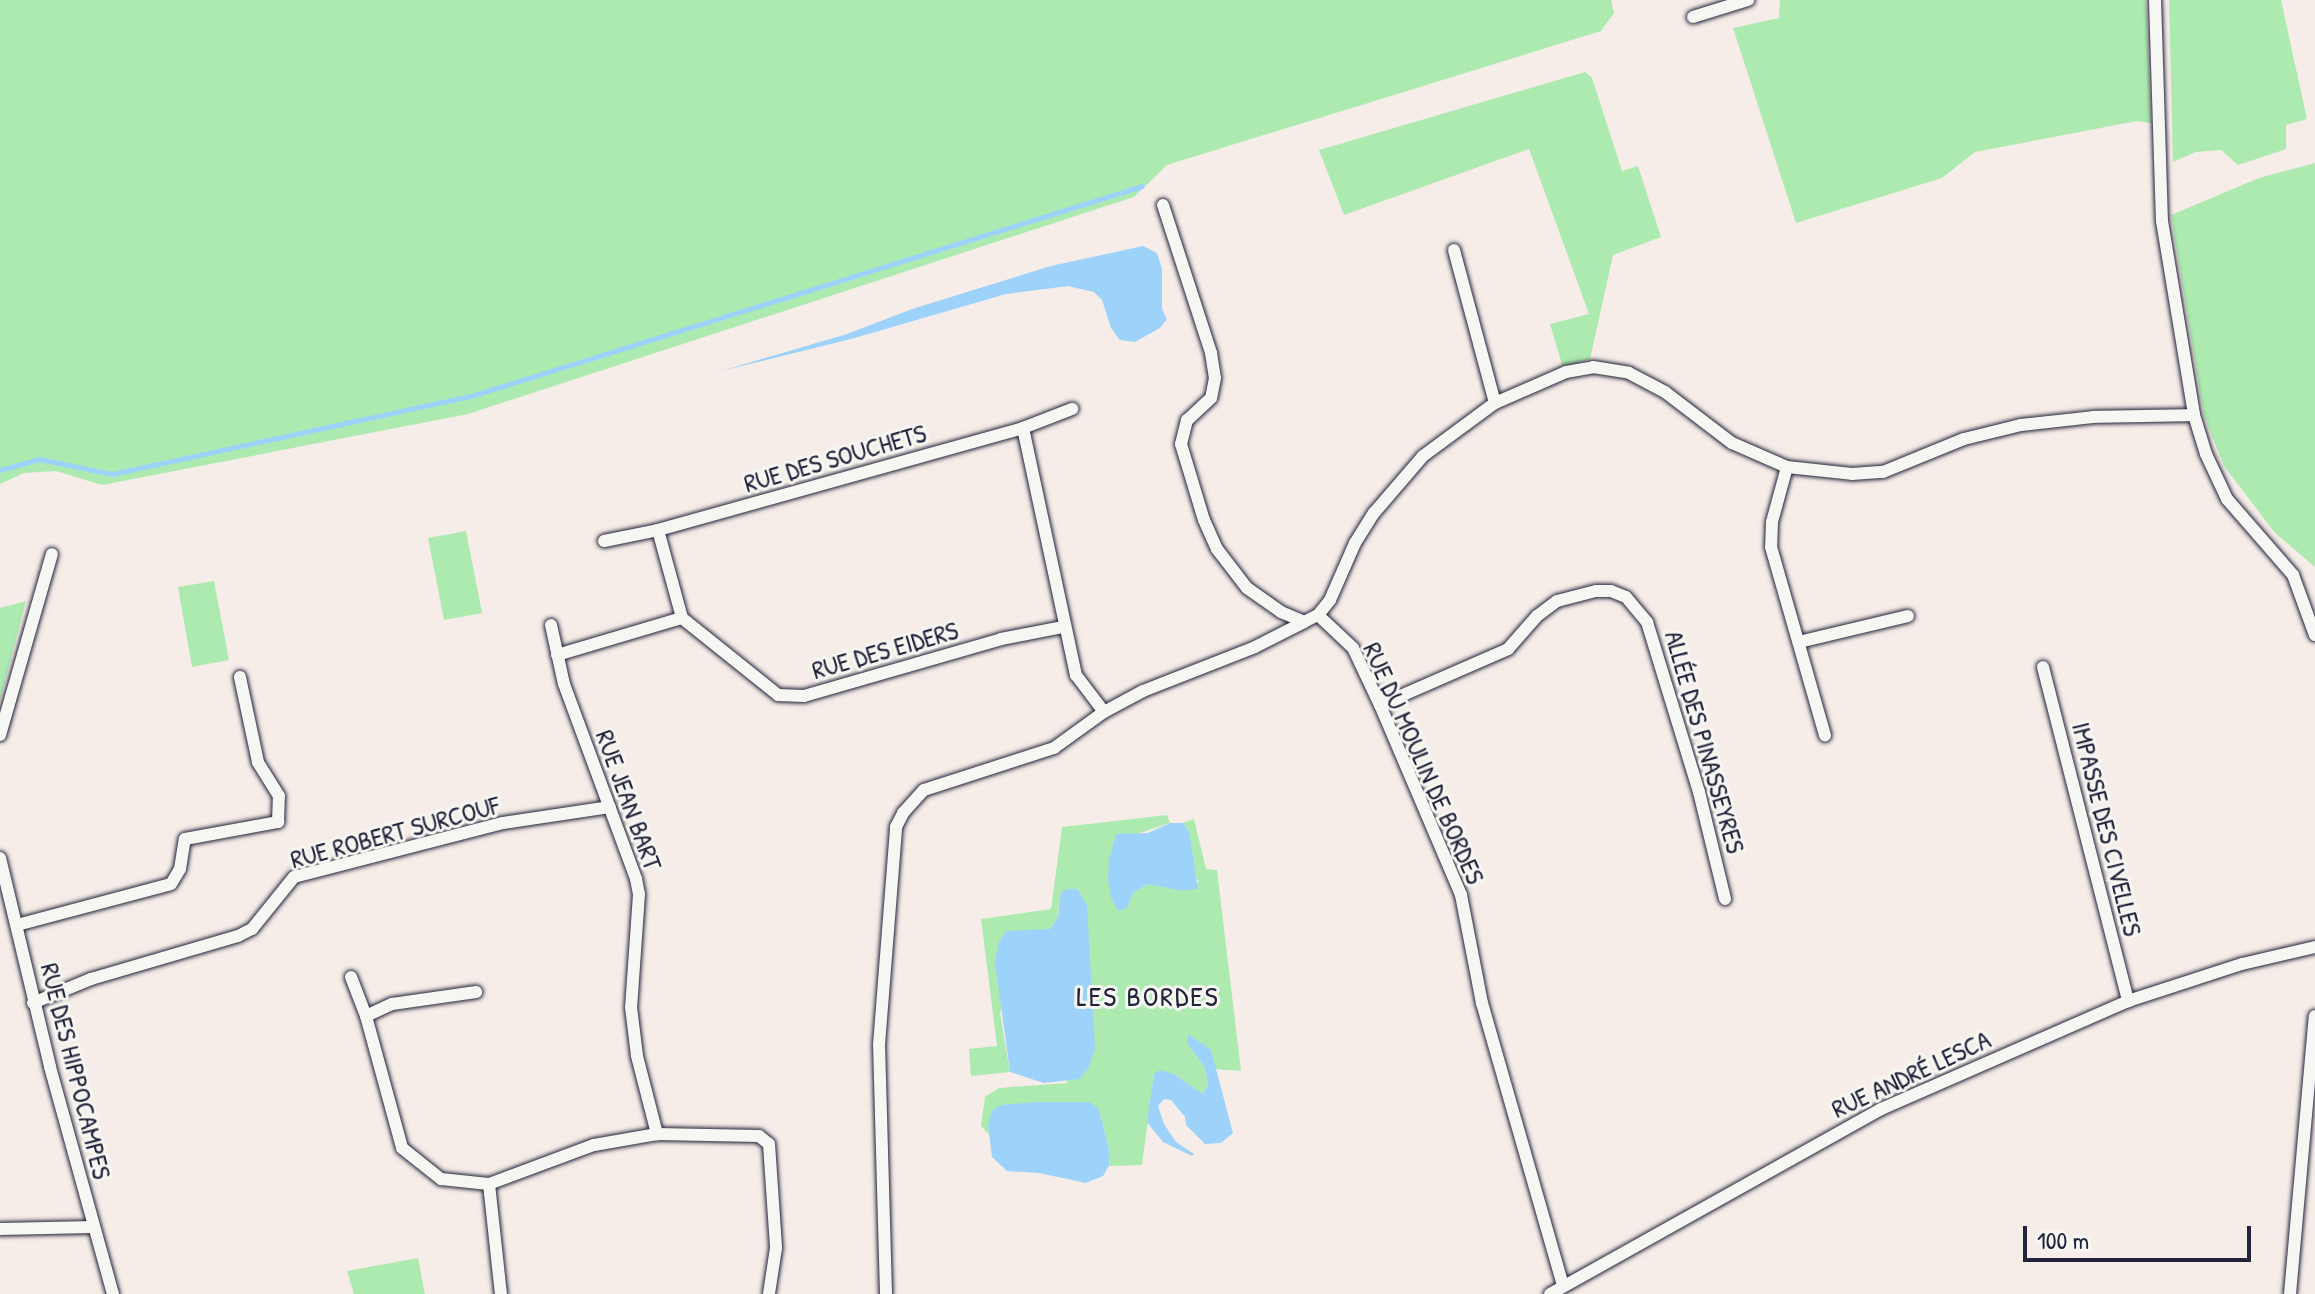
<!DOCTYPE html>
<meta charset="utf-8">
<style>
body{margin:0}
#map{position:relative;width:2315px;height:1294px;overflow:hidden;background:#f6ede8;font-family:"Patrick Hand",sans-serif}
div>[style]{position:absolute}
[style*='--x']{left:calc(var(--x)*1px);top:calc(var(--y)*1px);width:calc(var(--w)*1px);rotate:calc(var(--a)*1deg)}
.green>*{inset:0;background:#adeab0}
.water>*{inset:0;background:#9dd2fb}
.stream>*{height:5px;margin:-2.5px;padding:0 2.5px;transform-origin:2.5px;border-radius:2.5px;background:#9dd2fb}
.roads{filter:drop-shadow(0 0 2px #22223b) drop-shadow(0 0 2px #22223b)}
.street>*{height:12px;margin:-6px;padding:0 6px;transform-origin:6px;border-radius:6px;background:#f6f6f2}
span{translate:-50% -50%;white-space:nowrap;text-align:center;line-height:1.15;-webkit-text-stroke:6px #f6f6f2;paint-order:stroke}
.street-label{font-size:26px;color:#22223b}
.neighbourhood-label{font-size:28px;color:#22223b;letter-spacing:2px}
.scale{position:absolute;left:2023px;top:1226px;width:228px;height:36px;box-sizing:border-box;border:4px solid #22223b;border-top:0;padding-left:10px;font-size:24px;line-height:28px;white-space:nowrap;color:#22223b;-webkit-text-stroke:6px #f6f6f2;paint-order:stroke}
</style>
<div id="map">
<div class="green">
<div style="clip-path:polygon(0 0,1611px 0,1614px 13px,1601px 31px,1167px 165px,1134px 197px,468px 414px,102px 485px,56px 471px,24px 473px,0 484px)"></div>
<div style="clip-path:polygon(1780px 0,2146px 0,2151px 123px,2137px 121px,1975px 152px,1942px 178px,1796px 223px,1733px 28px,1779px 18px)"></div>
<div style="clip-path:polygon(2169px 0,2281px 0,2307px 119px,2286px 125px,2286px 149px,2238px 165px,2221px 150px,2196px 152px,2173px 162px)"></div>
<div style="clip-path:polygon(1585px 72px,1592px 78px,1622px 171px,1638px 166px,1661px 237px,1613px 255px,1590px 359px,1563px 368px,1550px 324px,1589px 314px,1529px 149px,1344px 215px,1319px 150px)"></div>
<div style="clip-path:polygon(2315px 163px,2315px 567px,2275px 533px,2224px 466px,2204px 416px,2171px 215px,2259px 178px)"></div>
<div style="clip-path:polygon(466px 531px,482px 613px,444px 620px,428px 538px)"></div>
<div style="clip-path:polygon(214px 581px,229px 660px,192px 667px,178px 587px)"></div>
<div style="clip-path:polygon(26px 601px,0 701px,0 608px)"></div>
<div style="clip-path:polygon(1167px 815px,1170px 823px,1140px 833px,1127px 907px,1133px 893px,1148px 884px,1199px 882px,1193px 872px,1189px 831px,1183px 823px,1194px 819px,1206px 869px,1217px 870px,1241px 1071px,1215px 1069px,1211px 1050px,1187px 1043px,1205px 1068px,1208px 1084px,1203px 1094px,1174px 1074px,1154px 1074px,1142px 1165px,1109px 1166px,1110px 1153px,1099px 1109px,988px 1125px,989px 1135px,981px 1126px,985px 1097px,999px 1088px,1067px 1083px,1059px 904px,1058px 917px,1050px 929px,1031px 931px,1000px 1013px,1010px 1072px,971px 1076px,969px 1049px,997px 1046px,981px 919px,1051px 909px,1062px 827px)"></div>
<div style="clip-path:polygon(418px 1258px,425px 1294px,354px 1294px,347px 1271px)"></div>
</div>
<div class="water">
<div style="clip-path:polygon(1143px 246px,1157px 253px,1162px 269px,1162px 309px,1167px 319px,1160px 328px,1135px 342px,1120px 340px,1111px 328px,1102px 300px,1094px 292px,1068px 286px,1006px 294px,851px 339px,721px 371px,847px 334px,912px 309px,1051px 266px)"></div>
<div style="clip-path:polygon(1170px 823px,1183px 823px,1189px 831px,1198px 889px,1183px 891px,1148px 884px,1133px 893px,1127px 908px,1118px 911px,1111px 898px,1108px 880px,1109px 860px,1116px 834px,1148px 833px)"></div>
<div style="clip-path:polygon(1068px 889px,1077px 889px,1087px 905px,1095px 1048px,1088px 1069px,1079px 1079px,1044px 1083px,1010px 1072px,995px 962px,999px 941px,1007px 931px,1050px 929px,1058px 917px,1061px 892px)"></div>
<div style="clip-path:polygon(1188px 1034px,1211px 1050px,1233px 1133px,1221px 1143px,1205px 1144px,1186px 1125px,1185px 1117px,1171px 1100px,1164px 1099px,1158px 1106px,1164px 1124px,1176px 1142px,1194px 1154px,1192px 1156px,1163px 1142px,1147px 1122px,1154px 1074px,1160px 1070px,1174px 1074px,1203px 1094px,1208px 1084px,1205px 1068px,1187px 1043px)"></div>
<div style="clip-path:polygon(1036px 1102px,1089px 1102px,1099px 1109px,1110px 1153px,1109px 1166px,1103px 1176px,1086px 1183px,1039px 1173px,1007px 1171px,992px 1157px,988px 1125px,992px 1111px,1000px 1105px)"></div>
</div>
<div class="stream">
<div style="--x:0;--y:470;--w:41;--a:-15.8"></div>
<div style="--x:39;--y:459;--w:75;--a:11.6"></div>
<div style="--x:112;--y:474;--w:367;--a:-12.3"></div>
<div style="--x:471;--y:396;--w:703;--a:-17.38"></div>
</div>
<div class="roads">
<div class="street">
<div style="--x:2155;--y:0;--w:221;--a:88.2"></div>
<div style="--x:2162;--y:221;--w:197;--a:80.6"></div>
<div style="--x:2194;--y:415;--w:41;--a:72.9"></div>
<div style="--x:2206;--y:454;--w:50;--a:65"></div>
<div style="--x:2227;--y:499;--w:101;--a:49"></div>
<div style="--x:2293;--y:575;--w:64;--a:69.9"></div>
<div style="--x:1693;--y:17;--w:58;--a:-17.2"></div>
<div style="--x:1163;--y:205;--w:156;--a:72"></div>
<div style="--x:1211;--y:353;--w:25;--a:81"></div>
<div style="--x:1215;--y:378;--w:20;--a:101"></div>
<div style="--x:1211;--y:398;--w:33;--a:137"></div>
<div style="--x:1187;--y:420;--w:25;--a:104"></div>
<div style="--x:1181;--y:444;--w:79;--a:73.2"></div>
<div style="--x:1204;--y:520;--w:32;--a:66"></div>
<div style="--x:1217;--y:549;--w:49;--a:52.4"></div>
<div style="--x:1247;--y:588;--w:42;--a:35.2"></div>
<div style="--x:1281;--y:612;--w:25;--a:23"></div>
<div style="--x:1304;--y:622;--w:16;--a:-27"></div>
<div style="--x:1318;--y:615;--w:48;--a:43.3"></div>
<div style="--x:1353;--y:648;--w:63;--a:64.7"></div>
<div style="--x:1380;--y:705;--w:207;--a:66.9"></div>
<div style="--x:1461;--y:895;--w:110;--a:79"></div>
<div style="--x:1482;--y:1003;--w:294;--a:74"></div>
<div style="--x:1454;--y:250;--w:158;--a:75"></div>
<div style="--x:1023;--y:428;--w:253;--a:77.9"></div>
<div style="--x:1076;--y:675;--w:46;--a:52.9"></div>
<div style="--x:1787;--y:467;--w:57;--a:105.3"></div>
<div style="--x:1772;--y:522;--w:25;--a:92"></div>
<div style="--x:1771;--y:547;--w:196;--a:74"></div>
<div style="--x:658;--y:530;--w:91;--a:74.7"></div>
<div style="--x:604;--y:541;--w:55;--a:-11.5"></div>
<div style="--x:658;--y:530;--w:379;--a:-15.6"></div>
<div style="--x:1023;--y:428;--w:53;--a:-21.2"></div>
<div style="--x:1318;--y:615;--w:19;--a:-51"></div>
<div style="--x:1330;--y:600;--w:62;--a:-66.3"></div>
<div style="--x:1355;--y:543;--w:36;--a:-58"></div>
<div style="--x:1374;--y:513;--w:75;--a:-49.3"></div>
<div style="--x:1423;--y:456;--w:89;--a:-36.4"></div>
<div style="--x:1495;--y:403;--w:77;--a:-23.6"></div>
<div style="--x:1566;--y:372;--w:27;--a:-10"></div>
<div style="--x:1593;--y:367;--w:36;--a:9"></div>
<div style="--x:1629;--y:373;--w:41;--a:27.8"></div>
<div style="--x:1665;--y:392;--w:84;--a:37.3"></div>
<div style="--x:1732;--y:443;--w:60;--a:23.6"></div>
<div style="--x:1787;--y:467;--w:65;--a:6.1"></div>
<div style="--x:1852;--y:474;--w:31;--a:-4"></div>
<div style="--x:1883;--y:472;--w:87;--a:-22.2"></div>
<div style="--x:1964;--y:439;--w:59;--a:-13.8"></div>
<div style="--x:2021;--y:425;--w:72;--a:-6.3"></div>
<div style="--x:2093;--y:417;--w:101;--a:-1.1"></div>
<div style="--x:551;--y:625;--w:60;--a:77.6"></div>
<div style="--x:564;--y:684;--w:208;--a:69.7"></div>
<div style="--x:636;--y:879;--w:15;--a:79"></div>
<div style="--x:639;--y:894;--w:113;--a:94"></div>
<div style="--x:631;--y:1007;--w:49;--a:83"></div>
<div style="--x:637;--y:1056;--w:81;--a:75.6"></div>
<div style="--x:1799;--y:642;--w:112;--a:-13.4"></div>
<div style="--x:557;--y:655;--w:130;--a:-16.5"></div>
<div style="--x:682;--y:618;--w:123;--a:38.7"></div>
<div style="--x:778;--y:695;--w:26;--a:2"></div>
<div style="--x:804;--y:696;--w:205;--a:-16.1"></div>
<div style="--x:1001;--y:639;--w:63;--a:-11"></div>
<div style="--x:2043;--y:667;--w:345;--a:75.7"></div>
<div style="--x:1380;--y:705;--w:140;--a:-23.6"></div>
<div style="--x:1508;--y:649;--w:44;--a:-48.7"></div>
<div style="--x:1537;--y:616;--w:25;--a:-37"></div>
<div style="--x:1557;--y:601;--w:40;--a:-14.4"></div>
<div style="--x:1596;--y:591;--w:15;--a:0"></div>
<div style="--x:1611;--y:591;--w:16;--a:22"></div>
<div style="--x:1626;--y:597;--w:33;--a:50"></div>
<div style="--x:1647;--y:622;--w:178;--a:73"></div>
<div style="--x:1699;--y:792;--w:110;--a:76.3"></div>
<div style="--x:0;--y:735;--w:188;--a:-74"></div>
<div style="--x:0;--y:858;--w:215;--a:76.5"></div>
<div style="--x:50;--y:1067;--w:236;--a:74.5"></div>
<div style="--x:17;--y:925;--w:159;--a:-14.9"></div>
<div style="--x:171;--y:884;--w:17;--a:-59"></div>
<div style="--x:180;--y:869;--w:30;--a:-81"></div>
<div style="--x:185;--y:839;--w:95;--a:-10.4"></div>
<div style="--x:278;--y:822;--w:26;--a:-88"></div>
<div style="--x:279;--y:796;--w:40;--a:-122"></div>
<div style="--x:258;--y:762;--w:87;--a:-102"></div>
<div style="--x:351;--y:977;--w:42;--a:69"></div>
<div style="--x:366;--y:1016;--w:137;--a:74.7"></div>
<div style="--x:402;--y:1148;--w:50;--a:38.5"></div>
<div style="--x:441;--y:1179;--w:48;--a:5.9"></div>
<div style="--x:489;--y:1184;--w:112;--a:-20.4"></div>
<div style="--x:594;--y:1145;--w:64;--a:-9.9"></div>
<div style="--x:657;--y:1134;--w:102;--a:1.1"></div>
<div style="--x:759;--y:1136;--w:13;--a:39"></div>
<div style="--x:769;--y:1144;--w:104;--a:86.1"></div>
<div style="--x:776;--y:1248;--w:47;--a:98.7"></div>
<div style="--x:33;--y:1003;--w:63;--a:-22.5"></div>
<div style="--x:91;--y:979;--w:153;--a:-16.3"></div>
<div style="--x:238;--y:936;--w:16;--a:-27"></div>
<div style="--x:252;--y:929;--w:67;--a:-51.1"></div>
<div style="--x:294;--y:877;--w:216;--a:-14.5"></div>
<div style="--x:503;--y:823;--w:108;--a:-8.5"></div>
<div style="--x:366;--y:1016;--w:29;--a:-25"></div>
<div style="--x:392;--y:1004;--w:85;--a:-8.1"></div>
<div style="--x:489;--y:1184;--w:111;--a:83.8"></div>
<div style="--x:0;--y:1229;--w:93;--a:-1.2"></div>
<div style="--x:886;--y:1294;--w:249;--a:-91.6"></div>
<div style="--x:879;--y:1045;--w:219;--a:-85.5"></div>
<div style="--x:896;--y:827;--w:16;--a:-63"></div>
<div style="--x:903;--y:813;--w:31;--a:-48"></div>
<div style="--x:924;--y:790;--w:137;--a:-17.9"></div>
<div style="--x:1054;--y:748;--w:62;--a:-35.8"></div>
<div style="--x:1104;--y:712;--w:44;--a:-28.3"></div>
<div style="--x:1143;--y:691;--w:120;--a:-21.4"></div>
<div style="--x:1255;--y:647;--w:55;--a:-27"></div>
<div style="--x:1550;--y:1294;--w:379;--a:-29.2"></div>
<div style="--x:1881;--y:1109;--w:270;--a:-23.6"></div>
<div style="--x:2128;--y:1001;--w:120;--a:-18"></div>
<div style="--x:2242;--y:964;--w:75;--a:-13.1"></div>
<div style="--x:2290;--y:1294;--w:279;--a:-84.9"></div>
</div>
</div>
<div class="street-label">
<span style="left:835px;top:458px;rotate:-16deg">RUE DES SOUCHETS</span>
<span style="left:885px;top:650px;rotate:-16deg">RUE DES EIDERS</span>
<span style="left:1705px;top:742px;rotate:74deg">ALLÉE DES PINASSEYRES</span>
<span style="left:1424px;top:763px;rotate:66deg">RUE DU MOULIN DE BORDES</span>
<span style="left:629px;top:800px;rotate:70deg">RUE JEAN BART</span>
<span style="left:2107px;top:829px;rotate:76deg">IMPASSE DES CIVELLES</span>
<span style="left:395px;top:832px;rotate:-15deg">RUE ROBERT SURCOUF</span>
<span style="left:76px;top:1071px;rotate:76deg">RUE DES HIPPOCAMPES</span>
<span style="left:1911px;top:1074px;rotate:-25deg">RUE ANDRÉ LESCA</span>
</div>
<div class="neighbourhood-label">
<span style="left:1148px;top:996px">LES BORDES</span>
</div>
<div class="scale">100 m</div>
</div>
